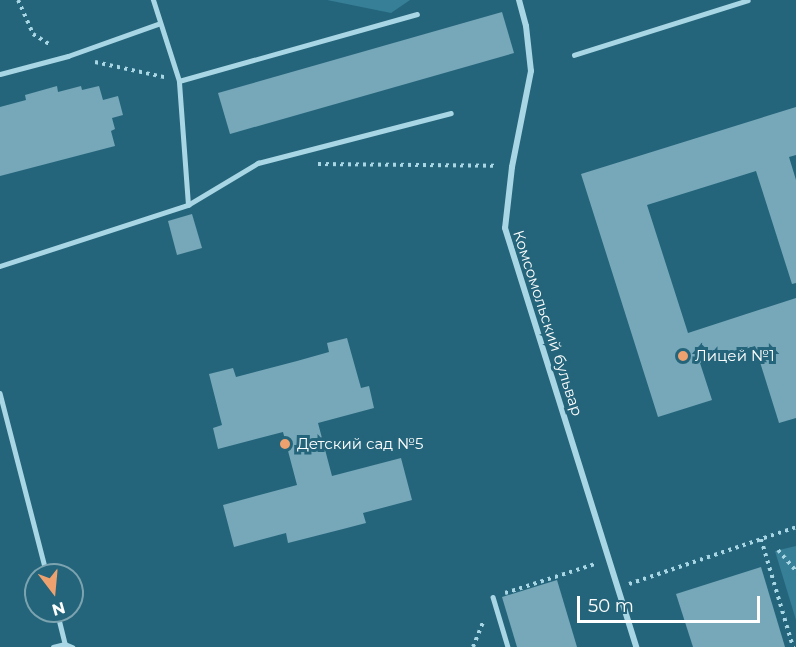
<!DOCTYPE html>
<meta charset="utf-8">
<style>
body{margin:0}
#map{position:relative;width:796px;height:647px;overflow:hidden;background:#25657b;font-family:Montserrat,sans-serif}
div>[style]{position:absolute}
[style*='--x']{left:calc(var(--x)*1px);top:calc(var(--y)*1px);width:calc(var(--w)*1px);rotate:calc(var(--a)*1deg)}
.green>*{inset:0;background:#367f96}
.building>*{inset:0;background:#76a8b9}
.path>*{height:4px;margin-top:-2px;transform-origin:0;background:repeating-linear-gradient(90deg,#a9d6e4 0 3px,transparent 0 7.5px)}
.lane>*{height:4.5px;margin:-2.25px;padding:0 2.25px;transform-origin:2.25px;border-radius:2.25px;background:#a9d6e4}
.street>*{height:6px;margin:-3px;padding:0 3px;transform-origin:3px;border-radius:3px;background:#a9d6e4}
.dots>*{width:16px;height:16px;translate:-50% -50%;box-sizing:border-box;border:3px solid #25657b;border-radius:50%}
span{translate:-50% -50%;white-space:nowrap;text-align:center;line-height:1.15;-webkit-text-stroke:6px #25657b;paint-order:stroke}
.street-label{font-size:15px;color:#fff}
.poi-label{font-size:15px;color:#fff}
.left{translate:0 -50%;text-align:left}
.north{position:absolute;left:24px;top:563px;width:60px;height:60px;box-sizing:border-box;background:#25657b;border:2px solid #7ca3b0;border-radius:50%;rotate:164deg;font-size:16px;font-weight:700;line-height:24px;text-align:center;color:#fff}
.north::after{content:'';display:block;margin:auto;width:21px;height:27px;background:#eda16e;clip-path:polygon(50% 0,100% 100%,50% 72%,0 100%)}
.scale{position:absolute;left:577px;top:596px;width:183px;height:27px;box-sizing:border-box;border:3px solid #fff;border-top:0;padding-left:8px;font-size:18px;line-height:21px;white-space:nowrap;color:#fff;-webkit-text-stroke:4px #25657b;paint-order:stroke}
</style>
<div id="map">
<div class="green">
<div style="clip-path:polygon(327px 0,410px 0,391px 13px)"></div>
<div style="clip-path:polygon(796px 546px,796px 620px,775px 551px)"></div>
</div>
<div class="building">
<div style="clip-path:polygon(502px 12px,514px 53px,230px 134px,218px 93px)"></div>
<div style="clip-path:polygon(57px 86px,58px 92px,81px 86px,82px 90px,99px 86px,103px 100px,118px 96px,123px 115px,112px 118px,115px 129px,111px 131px,115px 146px,0 176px,0 107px,26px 100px,25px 95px)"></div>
<div style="clip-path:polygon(796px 107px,796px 155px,789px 157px,796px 180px,796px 283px,792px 284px,756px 171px,647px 205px,688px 333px,796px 298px,796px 418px,779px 423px,755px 346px,700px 363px,712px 400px,658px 417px,581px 174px)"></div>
<div style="clip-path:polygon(192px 214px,202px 248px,177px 255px,168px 221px)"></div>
<div style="clip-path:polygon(347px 338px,361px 388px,369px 386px,374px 408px,318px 423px,332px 476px,401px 458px,412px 500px,363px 513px,366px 523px,343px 529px,288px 543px,286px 533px,234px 547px,223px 505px,297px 485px,283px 432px,218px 449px,213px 428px,222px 425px,209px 374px,233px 368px,236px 377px,297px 361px,329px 352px,327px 343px)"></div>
<div style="clip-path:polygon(761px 567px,785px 647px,693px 647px,676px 594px)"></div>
<div style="clip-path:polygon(557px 580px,577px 647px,517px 647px,502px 597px)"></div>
</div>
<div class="path">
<div style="--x:18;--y:0;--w:37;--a:66"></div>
<div style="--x:33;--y:34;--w:22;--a:32"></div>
<div style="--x:95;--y:62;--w:71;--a:12.3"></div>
<div style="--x:318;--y:164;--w:179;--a:0.6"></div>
<div style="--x:761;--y:539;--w:113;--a:73.5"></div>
<div style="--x:778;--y:550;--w:28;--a:49"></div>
<div style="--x:629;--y:584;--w:176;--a:-18.8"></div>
<div style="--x:505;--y:593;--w:95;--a:-17.9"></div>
<div style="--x:473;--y:647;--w:29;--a:-68"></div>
</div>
<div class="lane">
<div style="--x:574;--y:55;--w:182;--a:-17.5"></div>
<div style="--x:0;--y:74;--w:70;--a:-14.8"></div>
<div style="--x:68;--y:56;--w:96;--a:-19.6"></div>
<div style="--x:179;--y:81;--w:247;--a:-15.7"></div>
<div style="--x:188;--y:205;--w:82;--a:-31"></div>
<div style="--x:258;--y:163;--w:199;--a:-14.5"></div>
<div style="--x:0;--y:266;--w:198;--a:-18"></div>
<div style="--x:188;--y:205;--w:124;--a:-94.2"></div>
<div style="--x:179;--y:81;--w:85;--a:-107.8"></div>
<div style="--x:0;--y:393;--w:188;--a:75.5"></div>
<div style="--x:493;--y:597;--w:52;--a:73.3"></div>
<div style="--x:57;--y:611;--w:34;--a:76"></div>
<div style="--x:53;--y:647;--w:12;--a:-14"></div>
<div style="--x:65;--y:644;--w:8;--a:23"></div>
</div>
<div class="street">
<div style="--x:519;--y:0;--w:27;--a:75"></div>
<div style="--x:526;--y:26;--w:45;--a:83.7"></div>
<div style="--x:531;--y:71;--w:98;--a:101.2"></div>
<div style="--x:512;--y:167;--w:61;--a:96.5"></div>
<div style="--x:505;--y:228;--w:439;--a:72.6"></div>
</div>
<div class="dots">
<div style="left:683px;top:356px;background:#eda16e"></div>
<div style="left:285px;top:444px;background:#eda16e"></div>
</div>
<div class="street-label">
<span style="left:548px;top:323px;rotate:72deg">Комсомольский бульвар</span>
</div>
<div class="poi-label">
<span class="left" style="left:695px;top:356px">Лицей №1</span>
<span class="left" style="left:297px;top:444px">Детский сад №5</span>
</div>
<div class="north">N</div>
<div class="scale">50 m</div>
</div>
